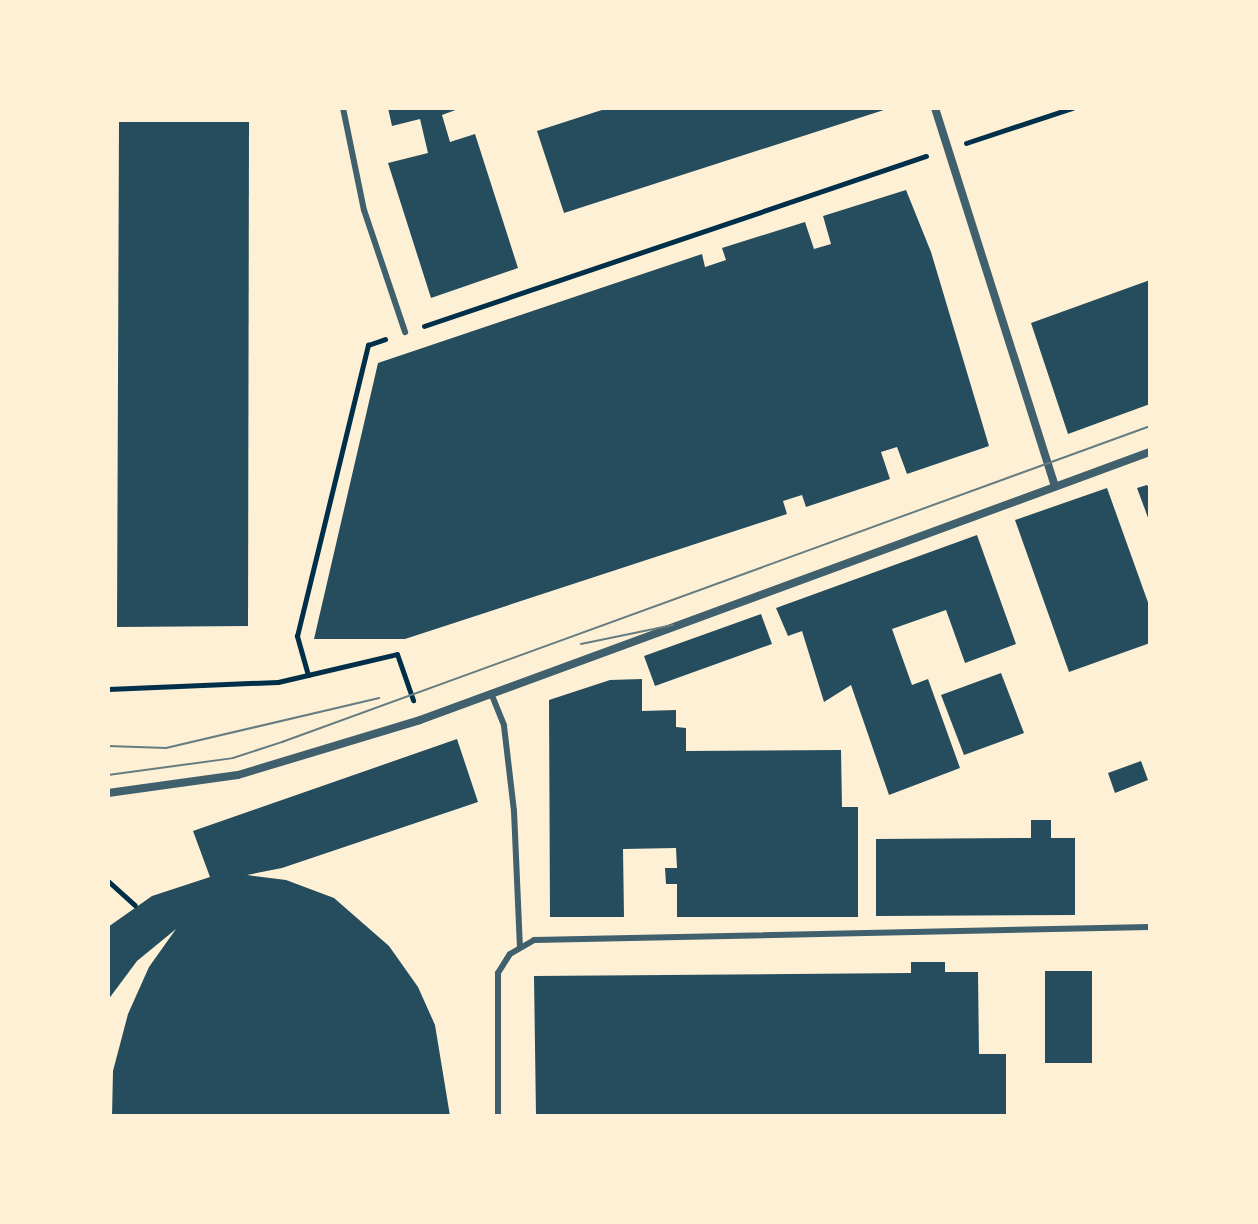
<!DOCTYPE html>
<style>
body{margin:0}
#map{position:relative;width:1258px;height:1224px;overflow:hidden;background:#fdf0d5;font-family:Quicksand,sans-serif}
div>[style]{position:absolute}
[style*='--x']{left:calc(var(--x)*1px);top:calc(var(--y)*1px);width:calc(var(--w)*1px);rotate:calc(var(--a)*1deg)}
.building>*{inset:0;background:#264d5e}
.path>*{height:5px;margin:-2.5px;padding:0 2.5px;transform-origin:2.5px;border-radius:2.5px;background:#003049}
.service>*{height:6px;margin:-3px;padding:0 3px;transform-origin:3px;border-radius:3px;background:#3f606c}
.minor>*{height:8px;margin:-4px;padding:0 4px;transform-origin:4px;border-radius:4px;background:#3f606c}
.tram>*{height:2px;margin:-1px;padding:0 1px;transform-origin:1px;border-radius:1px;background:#657d81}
span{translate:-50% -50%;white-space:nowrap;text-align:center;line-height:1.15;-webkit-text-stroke:7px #fdf0d5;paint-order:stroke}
.frame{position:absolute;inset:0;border:110px solid #fdf0d5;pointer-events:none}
</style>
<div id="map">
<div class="building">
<div style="clip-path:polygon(388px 108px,461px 108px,442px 115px,450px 142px,475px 134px,518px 268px,431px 298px,388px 163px,428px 153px,420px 119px,392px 126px)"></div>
<div style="clip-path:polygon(608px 108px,887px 108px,887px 109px,564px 213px,537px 131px)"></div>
<div style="clip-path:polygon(119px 122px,249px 122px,248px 626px,117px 627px)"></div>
<div style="clip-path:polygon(906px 190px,931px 252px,989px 446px,907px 474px,897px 447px,881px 452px,890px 479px,806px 507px,802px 495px,783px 501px,787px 514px,405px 639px,314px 639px,378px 363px,702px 254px,705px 267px,726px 260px,722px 248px,805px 222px,814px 249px,831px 244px,823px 216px)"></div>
<div style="clip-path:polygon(1150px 280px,1150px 404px,1068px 434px,1031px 323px)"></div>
<div style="clip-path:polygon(1147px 485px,1150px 489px,1150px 523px,1137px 488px)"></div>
<div style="clip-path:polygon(1107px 488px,1150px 608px,1150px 643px,1069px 672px,1015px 520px)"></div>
<div style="clip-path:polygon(977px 535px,1016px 644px,965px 663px,946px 610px,892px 629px,912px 685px,928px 679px,960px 768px,889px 795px,851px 685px,824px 702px,802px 631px,788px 636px,776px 608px)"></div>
<div style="clip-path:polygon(761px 614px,772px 644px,655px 686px,644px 656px)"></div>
<div style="clip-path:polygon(1001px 673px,1024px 733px,964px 755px,941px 695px)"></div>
<div style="clip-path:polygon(642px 679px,642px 711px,676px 710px,676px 727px,686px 728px,686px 751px,841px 750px,842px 807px,858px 807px,858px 917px,677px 917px,677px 884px,666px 884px,665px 868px,677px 868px,676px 848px,623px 849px,624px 917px,550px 917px,549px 700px,610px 680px)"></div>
<div style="clip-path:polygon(457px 739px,478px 802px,282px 868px,247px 875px,286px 880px,334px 898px,389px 946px,418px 987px,435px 1025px,450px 1116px,112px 1116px,113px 1071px,128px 1014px,149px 967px,176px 929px,137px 961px,108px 1000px,108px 927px,152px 896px,210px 877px,193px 831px)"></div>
<div style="clip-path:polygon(1141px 761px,1148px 780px,1115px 793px,1108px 773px)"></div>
<div style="clip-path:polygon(1031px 820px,1051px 820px,1051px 838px,1075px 838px,1075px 915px,876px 916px,876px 839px,1031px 838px)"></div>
<div style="clip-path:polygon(911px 962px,945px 962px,945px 972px,978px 972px,979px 1054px,1006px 1054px,1006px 1116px,536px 1116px,534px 976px,911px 973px)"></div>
<div style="clip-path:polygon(1045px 971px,1092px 971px,1092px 1063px,1045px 1063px)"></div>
</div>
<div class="path">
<div style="--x:966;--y:143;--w:112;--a:-18.3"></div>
<div style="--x:424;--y:326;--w:530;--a:-18.71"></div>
<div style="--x:308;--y:675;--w:41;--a:-105.8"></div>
<div style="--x:297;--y:636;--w:300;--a:-76.3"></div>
<div style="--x:368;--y:345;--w:18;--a:-19"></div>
<div style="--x:108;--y:689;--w:170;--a:-2.4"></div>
<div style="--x:278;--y:682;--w:122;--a:-13.2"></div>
<div style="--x:397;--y:654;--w:49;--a:70.8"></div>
<div style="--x:108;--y:881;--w:36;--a:42"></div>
</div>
<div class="service">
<div style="--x:343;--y:108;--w:104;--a:78.4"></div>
<div style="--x:364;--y:210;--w:129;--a:71.4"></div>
<div style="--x:491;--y:693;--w:35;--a:68"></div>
<div style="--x:504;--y:726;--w:86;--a:83.3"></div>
<div style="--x:514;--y:811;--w:135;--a:87.5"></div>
<div style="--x:498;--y:1116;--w:143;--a:-90"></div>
<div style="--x:498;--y:973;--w:22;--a:-58"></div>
<div style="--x:510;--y:954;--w:28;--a:-30"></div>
<div style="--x:534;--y:940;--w:616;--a:-1.21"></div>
</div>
<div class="minor">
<div style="--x:935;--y:108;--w:397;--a:72.4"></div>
<div style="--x:108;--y:793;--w:131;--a:-7.9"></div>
<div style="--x:238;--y:775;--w:190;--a:-16.8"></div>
<div style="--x:420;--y:720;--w:778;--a:-20.16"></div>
</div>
<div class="tram">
<div style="--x:581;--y:644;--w:94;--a:-11.7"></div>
<div style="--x:108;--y:746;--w:58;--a:2"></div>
<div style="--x:166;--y:748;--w:219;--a:-13.2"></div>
<div style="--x:108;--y:775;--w:126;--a:-7.7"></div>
<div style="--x:233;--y:758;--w:52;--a:-18.1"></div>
<div style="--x:282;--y:742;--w:924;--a:-20"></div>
</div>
<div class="frame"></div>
</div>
